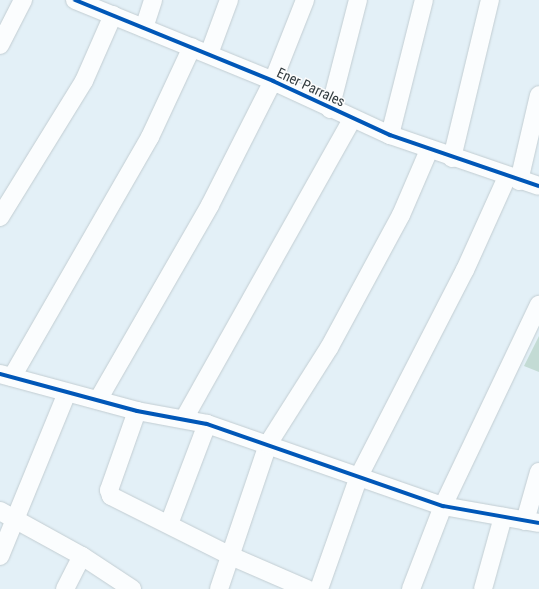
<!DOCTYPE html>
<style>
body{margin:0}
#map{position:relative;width:539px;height:589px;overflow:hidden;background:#e3f0f7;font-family:"Roboto Condensed",sans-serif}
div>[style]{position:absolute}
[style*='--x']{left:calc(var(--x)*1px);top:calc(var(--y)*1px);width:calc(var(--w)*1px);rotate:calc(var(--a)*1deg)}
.green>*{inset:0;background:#c3dbd4}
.roads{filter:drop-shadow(0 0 1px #c2cdd2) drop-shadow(0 0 1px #c2cdd2)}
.minor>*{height:18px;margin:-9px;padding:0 9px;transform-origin:9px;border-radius:9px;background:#fbfdfe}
.cycleway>*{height:4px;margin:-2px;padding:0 2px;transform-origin:2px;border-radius:2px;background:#0057b8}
span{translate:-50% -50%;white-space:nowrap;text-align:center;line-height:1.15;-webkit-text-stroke:3px #fdfdfd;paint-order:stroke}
.street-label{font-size:14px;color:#313b3f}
</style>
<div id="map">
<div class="green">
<div style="clip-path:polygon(539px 336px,539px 372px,524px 366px)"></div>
</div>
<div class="roads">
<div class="minor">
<div style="--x:75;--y:0;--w:214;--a:22.2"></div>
<div style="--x:273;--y:81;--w:129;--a:24.8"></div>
<div style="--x:390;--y:135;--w:157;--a:18.9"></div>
<div style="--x:144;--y:28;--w:29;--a:-72"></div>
<div style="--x:0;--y:45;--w:51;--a:-62.9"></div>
<div style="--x:209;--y:54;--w:58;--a:-69.7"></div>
<div style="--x:330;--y:109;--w:113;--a:-75.6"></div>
<div style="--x:390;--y:135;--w:139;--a:-75.9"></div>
<div style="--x:452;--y:158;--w:163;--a:-76.5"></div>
<div style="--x:519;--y:181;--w:88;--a:-76.9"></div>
<div style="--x:0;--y:217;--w:160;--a:-58.3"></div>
<div style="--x:84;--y:81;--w:72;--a:-66.3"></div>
<div style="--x:0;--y:374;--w:142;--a:15.1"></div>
<div style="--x:137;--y:411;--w:71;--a:10.5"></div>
<div style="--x:207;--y:424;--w:250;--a:19.2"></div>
<div style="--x:443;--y:506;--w:97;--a:10"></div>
<div style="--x:12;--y:377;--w:277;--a:-60.1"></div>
<div style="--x:150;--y:137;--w:99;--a:-65"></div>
<div style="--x:98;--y:400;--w:225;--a:-60.1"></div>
<div style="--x:210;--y:205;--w:139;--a:-63.1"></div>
<div style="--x:273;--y:81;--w:87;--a:-68.4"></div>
<div style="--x:137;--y:411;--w:84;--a:109.5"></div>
<div style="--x:109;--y:490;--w:6;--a:72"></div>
<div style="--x:111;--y:496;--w:134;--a:26.6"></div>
<div style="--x:231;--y:556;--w:83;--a:23.5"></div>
<div style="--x:185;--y:417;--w:342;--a:-60.7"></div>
<div style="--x:0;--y:511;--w:94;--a:28.8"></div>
<div style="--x:82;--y:556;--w:60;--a:33.4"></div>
<div style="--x:525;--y:521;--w:51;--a:-74.1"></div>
<div style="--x:169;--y:524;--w:107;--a:-69.2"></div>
<div style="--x:0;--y:556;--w:176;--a:-67.7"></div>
<div style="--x:65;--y:589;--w:37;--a:-63"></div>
<div style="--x:219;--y:589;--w:153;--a:-71.3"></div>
<div style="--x:268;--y:444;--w:114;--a:-57.6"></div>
<div style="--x:329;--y:348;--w:151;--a:-61.6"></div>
<div style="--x:401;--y:215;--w:71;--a:-66.7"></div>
<div style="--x:319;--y:589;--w:120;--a:-70.5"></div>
<div style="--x:359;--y:476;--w:232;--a:-62.8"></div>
<div style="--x:465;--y:270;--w:102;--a:-65.7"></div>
<div style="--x:411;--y:589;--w:89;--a:-68.9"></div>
<div style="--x:443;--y:506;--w:223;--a:-64.5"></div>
<div style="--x:483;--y:589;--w:75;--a:-74.5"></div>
</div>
</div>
<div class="cycleway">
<div style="--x:75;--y:0;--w:214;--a:22.2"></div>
<div style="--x:273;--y:81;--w:129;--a:24.8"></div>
<div style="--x:390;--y:135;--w:157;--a:18.9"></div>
<div style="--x:0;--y:374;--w:142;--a:15.1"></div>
<div style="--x:137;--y:411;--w:71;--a:10.5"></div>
<div style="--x:207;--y:424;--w:250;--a:19.2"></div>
<div style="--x:443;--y:506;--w:97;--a:10"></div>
</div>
<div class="street-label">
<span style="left:311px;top:87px;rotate:25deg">Ener Parrales</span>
</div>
</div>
